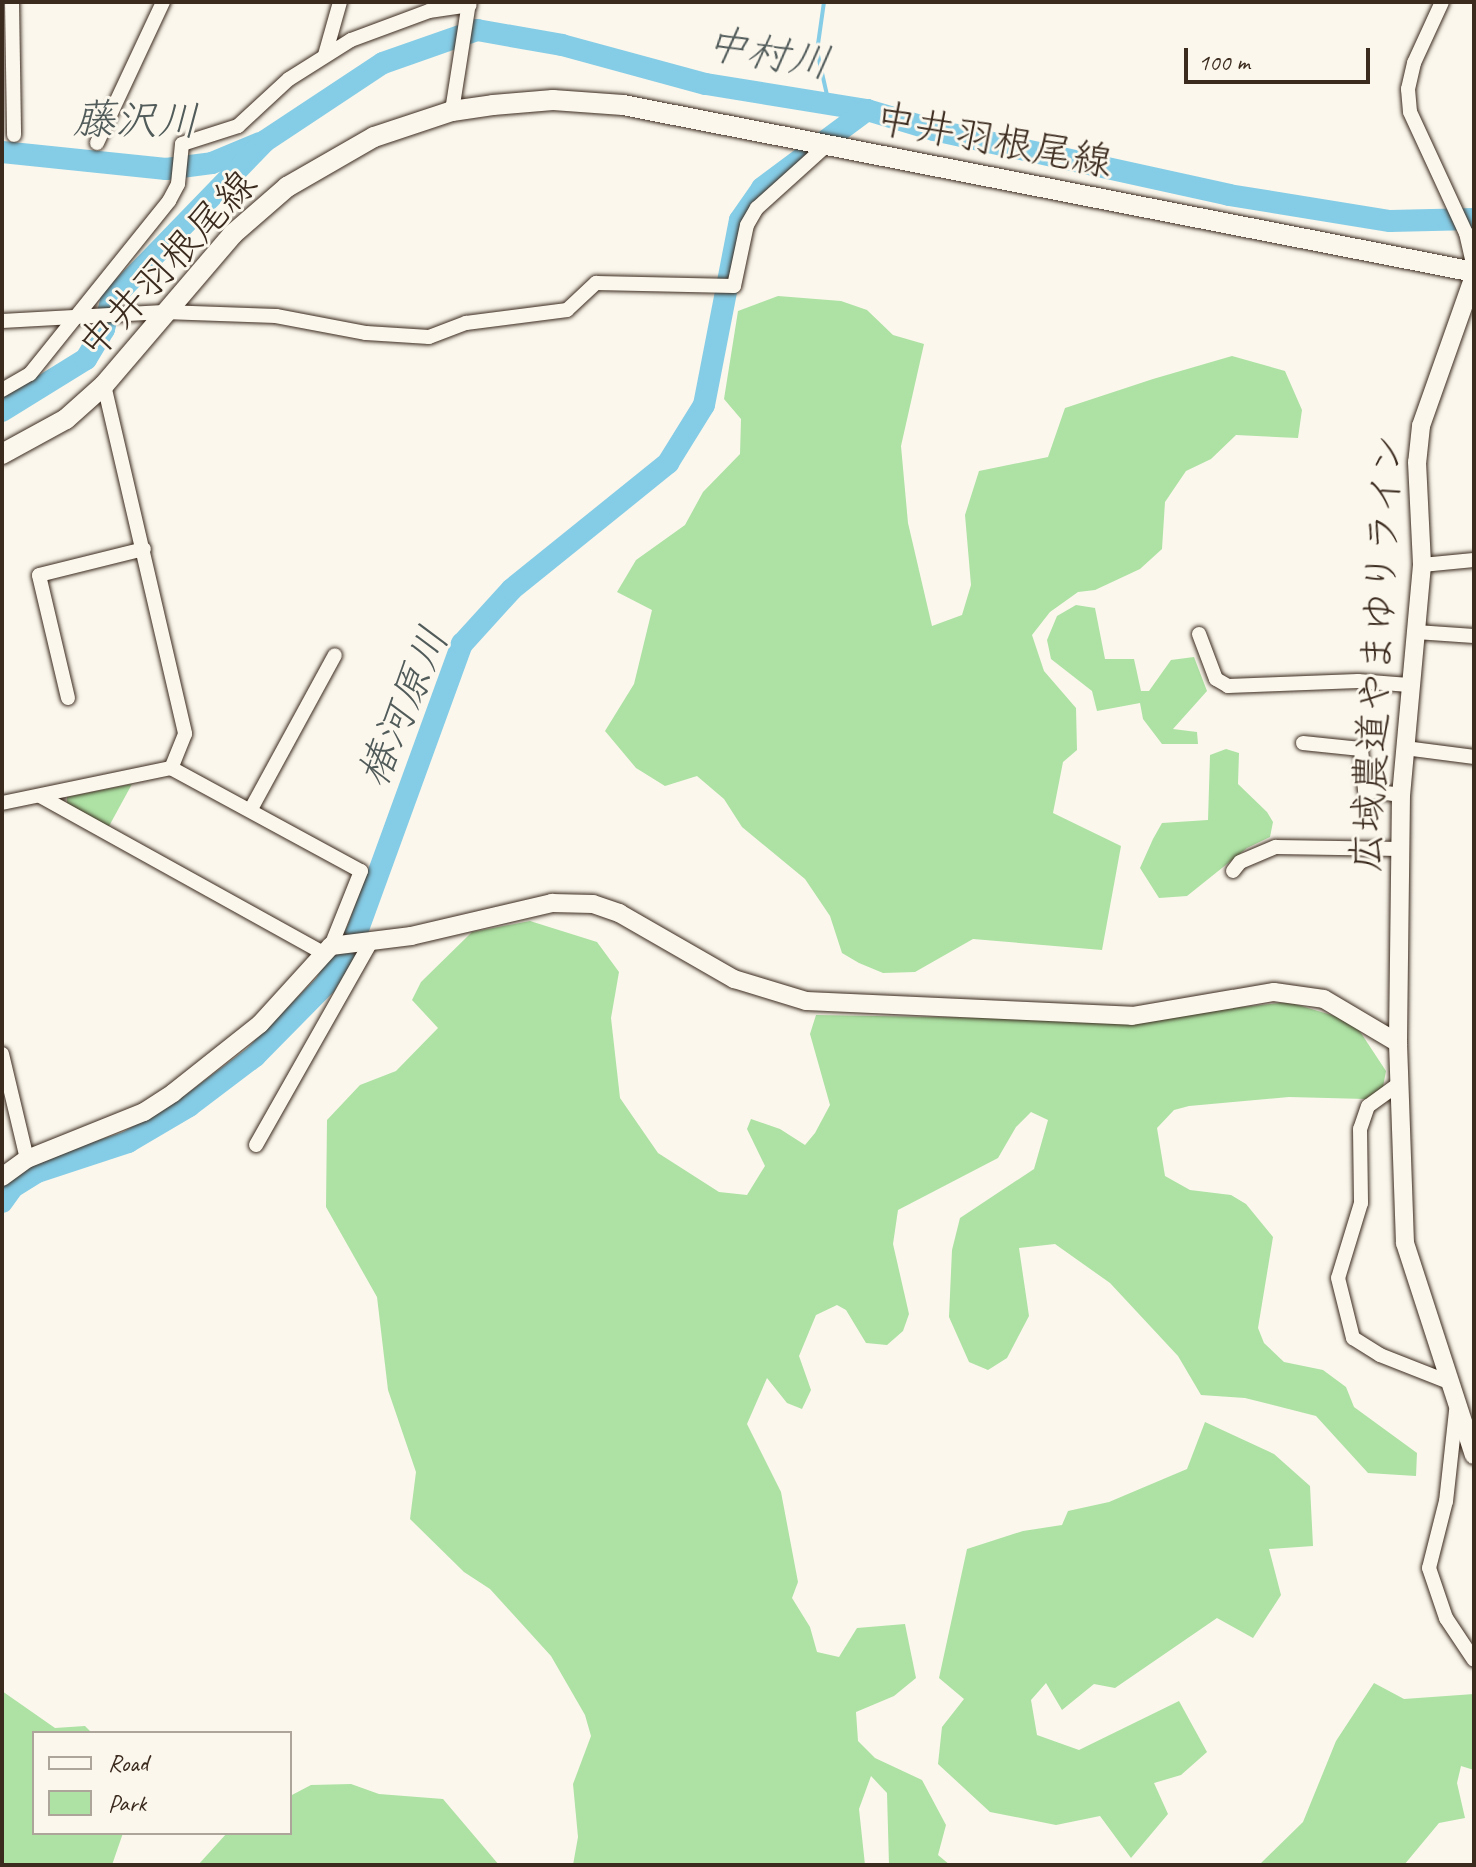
<!DOCTYPE html>
<meta charset="utf-8">
<style>
body{margin:0}
#map{position:relative;width:1476px;height:1867px;overflow:hidden;background:#fbf7ec;font-family:Caveat,"Klee One",sans-serif}
div>[style]{position:absolute}
[style*='--x']{left:calc(var(--x)*1px);top:calc(var(--y)*1px);width:calc(var(--w)*1px);rotate:calc(var(--a)*1deg)}
.green>*{inset:0;background:#ade2a4}
.stream>*{height:4px;margin:-2px;padding:0 2px;transform-origin:2px;border-radius:2px;background:#85cce6}
.river>*{height:22px;margin:-11px;padding:0 11px;transform-origin:11px;border-radius:11px;background:#85cce6}
.roads{filter:drop-shadow(0 0 2px #3b2a1e) drop-shadow(0 0 2px #3b2a1e)}
.minor>*{height:14px;margin:-7px;padding:0 7px;transform-origin:7px;border-radius:7px;background:#fbf7ec}
.tertiary>*{height:18px;margin:-9px;padding:0 9px;transform-origin:9px;border-radius:9px;background:#fbf7ec}
.secondary>*{height:20px;margin:-10px;padding:0 10px;transform-origin:10px;border-radius:10px;background:#fbf7ec}
span{translate:-50% -50%;white-space:nowrap;text-align:center;line-height:1.15;-webkit-text-stroke:6px #fbf7ec;paint-order:stroke}
.street-label{font-size:40px;color:#3b2a1e}
.water-label{font-size:42px;color:#515b5a;font-style:italic}
.frame{position:absolute;inset:0;border:4px solid #3b2a1e;pointer-events:none}
.legend{position:absolute;left:32px;top:1731px;width:260px;height:104px;box-sizing:border-box;background:#fbf7ec;border:2px solid #aea59a;margin:0;padding:10px 14px;list-style:none;font-size:24px;color:#3b2a1e}
.legend li{display:flex;align-items:center;gap:16px;height:40px}
.legend b{width:40px;border:2px solid #aea59a}
.scale{position:absolute;left:1184px;top:48px;width:186px;height:36px;box-sizing:border-box;border:4px solid #3b2a1e;border-top:0;padding-left:10px;font-size:24px;line-height:28px;white-space:nowrap;color:#3b2a1e;-webkit-text-stroke:6px #fbf7ec;paint-order:stroke}
</style>
<div id="map">
<div class="green">
<div style="clip-path:polygon(778px 296px,841px 301px,867px 310px,893px 335px,924px 344px,901px 446px,908px 523px,932px 626px,962px 615px,971px 585px,965px 515px,979px 471px,1048px 457px,1065px 408px,1153px 379px,1232px 356px,1285px 371px,1302px 410px,1298px 438px,1236px 435px,1211px 459px,1186px 471px,1165px 502px,1162px 549px,1140px 569px,1095px 590px,1078px 592px,1050px 612px,1032px 635px,1044px 671px,1076px 708px,1077px 750px,1063px 762px,1053px 813px,1121px 846px,1102px 950px,973px 939px,915px 972px,883px 973px,859px 963px,842px 953px,830px 916px,805px 879px,742px 827px,724px 799px,697px 776px,665px 786px,636px 768px,605px 731px,634px 684px,652px 610px,617px 592px,636px 560px,685px 525px,703px 492px,740px 454px,741px 419px,724px 399px,738px 311px)"></div>
<div style="clip-path:polygon(1076px 605px,1095px 608px,1105px 659px,1134px 659px,1141px 691px,1149px 691px,1171px 660px,1194px 657px,1207px 691px,1173px 729px,1197px 732px,1198px 744px,1162px 744px,1143px 719px,1140px 703px,1097px 711px,1092px 691px,1051px 659px,1047px 640px,1057px 616px)"></div>
<div style="clip-path:polygon(1226px 749px,1239px 753px,1238px 784px,1267px 812px,1273px 822px,1270px 837px,1247px 848px,1187px 896px,1159px 898px,1140px 868px,1153px 839px,1162px 823px,1208px 820px,1210px 755px)"></div>
<div style="clip-path:polygon(132px 784px,108px 828px,67px 806px,67px 797px)"></div>
<div style="clip-path:polygon(530px 921px,597px 942px,619px 972px,611px 1018px,620px 1098px,658px 1153px,719px 1192px,747px 1195px,765px 1166px,747px 1129px,751px 1119px,780px 1129px,805px 1145px,815px 1133px,830px 1105px,810px 1034px,816px 1015px,993px 1018px,1197px 1012px,1288px 1002px,1338px 1017px,1359px 1030px,1386px 1071px,1383px 1087px,1366px 1099px,1289px 1097px,1189px 1106px,1174px 1110px,1157px 1128px,1165px 1176px,1190px 1190px,1231px 1195px,1246px 1204px,1273px 1237px,1258px 1328px,1264px 1343px,1284px 1362px,1323px 1370px,1346px 1387px,1354px 1407px,1417px 1453px,1416px 1476px,1368px 1473px,1316px 1416px,1245px 1398px,1201px 1395px,1178px 1356px,1110px 1283px,1055px 1244px,1019px 1248px,1029px 1316px,1007px 1358px,988px 1370px,969px 1362px,949px 1317px,952px 1250px,960px 1218px,1034px 1169px,1048px 1120px,1031px 1112px,1016px 1127px,998px 1158px,898px 1210px,893px 1244px,909px 1314px,903px 1331px,887px 1345px,866px 1343px,846px 1310px,837px 1305px,816px 1315px,799px 1356px,811px 1390px,802px 1409px,787px 1403px,767px 1378px,747px 1424px,781px 1492px,798px 1582px,792px 1598px,810px 1627px,817px 1652px,839px 1657px,857px 1628px,905px 1624px,916px 1678px,894px 1696px,856px 1712px,858px 1741px,875px 1758px,922px 1780px,946px 1825px,938px 1855px,950px 1865px,889px 1865px,887px 1793px,871px 1776px,859px 1809px,865px 1865px,573px 1865px,578px 1837px,573px 1784px,591px 1736px,585px 1715px,551px 1656px,490px 1589px,464px 1572px,410px 1519px,416px 1472px,388px 1390px,377px 1297px,326px 1207px,327px 1120px,360px 1085px,396px 1071px,438px 1028px,412px 1000px,421px 982px,472px 932px)"></div>
<div style="clip-path:polygon(1205px 1422px,1274px 1454px,1310px 1486px,1313px 1546px,1269px 1549px,1281px 1595px,1253px 1638px,1217px 1618px,1115px 1688px,1094px 1684px,1062px 1710px,1046px 1683px,1031px 1700px,1037px 1735px,1079px 1750px,1179px 1701px,1207px 1752px,1181px 1775px,1154px 1783px,1168px 1814px,1131px 1858px,1100px 1816px,1056px 1825px,990px 1812px,938px 1764px,942px 1727px,964px 1699px,939px 1678px,967px 1549px,1023px 1531px,1062px 1525px,1068px 1511px,1109px 1502px,1187px 1469px)"></div>
<div style="clip-path:polygon(1374px 1683px,1404px 1699px,1474px 1694px,1474px 1770px,1461px 1766px,1457px 1783px,1465px 1818px,1439px 1823px,1404px 1865px,1259px 1865px,1303px 1822px,1336px 1741px)"></div>
<div style="clip-path:polygon(2px 1691px,55px 1728px,85px 1726px,92px 1733px,34px 1733px,34px 1833px,123px 1833px,112px 1865px,2px 1865px)"></div>
<div style="clip-path:polygon(351px 1784px,379px 1794px,443px 1799px,499px 1865px,198px 1865px,227px 1833px,290px 1833px,290px 1796px,311px 1785px)"></div>
</div>
<div class="stream">
<div style="--x:824;--y:2;--w:49;--a:98.1"></div>
<div style="--x:817;--y:51;--w:54;--a:77.2"></div>
</div>
<div class="river">
<div style="--x:2;--y:152;--w:165;--a:5.9"></div>
<div style="--x:166;--y:169;--w:46;--a:-7.4"></div>
<div style="--x:212;--y:163;--w:52;--a:-22.6"></div>
<div style="--x:2;--y:411;--w:99;--a:-31.8"></div>
<div style="--x:86;--y:359;--w:35;--a:-59"></div>
<div style="--x:104;--y:329;--w:30;--a:-76"></div>
<div style="--x:111;--y:300;--w:221;--a:-45.9"></div>
<div style="--x:265;--y:141;--w:141;--a:-33.5"></div>
<div style="--x:383;--y:63;--w:100;--a:-19.3"></div>
<div style="--x:477;--y:30;--w:86;--a:10"></div>
<div style="--x:562;--y:45;--w:149;--a:15.2"></div>
<div style="--x:706;--y:84;--w:163;--a:9.2"></div>
<div style="--x:867;--y:110;--w:70;--a:16.6"></div>
<div style="--x:934;--y:130;--w:302;--a:12.4"></div>
<div style="--x:1229;--y:195;--w:163;--a:9.2"></div>
<div style="--x:1390;--y:221;--w:84;--a:-1.4"></div>
<div style="--x:2;--y:1202;--w:19;--a:-54"></div>
<div style="--x:13;--y:1187;--w:28;--a:-32"></div>
<div style="--x:37;--y:1172;--w:96;--a:-18.2"></div>
<div style="--x:128;--y:1142;--w:71;--a:-30.5"></div>
<div style="--x:189;--y:1106;--w:83;--a:-37.1"></div>
<div style="--x:255;--y:1056;--w:100;--a:-45.4"></div>
<div style="--x:325;--y:985;--w:62;--a:-58.9"></div>
<div style="--x:357;--y:932;--w:307;--a:-70"></div>
<div style="--x:462;--y:644;--w:74;--a:-47.7"></div>
<div style="--x:512;--y:589;--w:201;--a:-38.9"></div>
<div style="--x:668;--y:463;--w:68;--a:-58.2"></div>
<div style="--x:704;--y:405;--w:188;--a:-79"></div>
<div style="--x:740;--y:220;--w:39;--a:-55"></div>
<div style="--x:762;--y:188;--w:131;--a:-36.6"></div>
</div>
<div class="roads">
<div class="minor">
<div style="--x:12;--y:2;--w:133;--a:89.1"></div>
<div style="--x:1442;--y:2;--w:67;--a:114.7"></div>
<div style="--x:1414;--y:63;--w:27;--a:103"></div>
<div style="--x:1408;--y:89;--w:23;--a:85"></div>
<div style="--x:1410;--y:112;--w:133;--a:65.2"></div>
<div style="--x:1466;--y:233;--w:36;--a:77"></div>
<div style="--x:325;--y:55;--w:55;--a:-74.2"></div>
<div style="--x:452;--y:111;--w:110;--a:-81.1"></div>
<div style="--x:97;--y:143;--w:156;--a:-64.9"></div>
<div style="--x:2;--y:321;--w:162;--a:-3.2"></div>
<div style="--x:164;--y:312;--w:112;--a:2"></div>
<div style="--x:276;--y:316;--w:92;--a:10.7"></div>
<div style="--x:366;--y:333;--w:63;--a:3.6"></div>
<div style="--x:429;--y:337;--w:40;--a:-21"></div>
<div style="--x:466;--y:323;--w:102;--a:-7.3"></div>
<div style="--x:567;--y:310;--w:40;--a:-43"></div>
<div style="--x:596;--y:283;--w:138;--a:1.2"></div>
<div style="--x:734;--y:286;--w:62;--a:-78"></div>
<div style="--x:747;--y:225;--w:20;--a:-60"></div>
<div style="--x:757;--y:208;--w:94;--a:-42"></div>
<div style="--x:104;--y:385;--w:358;--a:76.9"></div>
<div style="--x:185;--y:734;--w:37;--a:112"></div>
<div style="--x:2;--y:390;--w:32;--a:-30"></div>
<div style="--x:30;--y:374;--w:222;--a:-51.2"></div>
<div style="--x:169;--y:201;--w:19;--a:-62"></div>
<div style="--x:178;--y:184;--w:40;--a:-84.3"></div>
<div style="--x:182;--y:144;--w:59;--a:-17.8"></div>
<div style="--x:238;--y:126;--w:69;--a:-42.7"></div>
<div style="--x:289;--y:79;--w:73;--a:-32.2"></div>
<div style="--x:351;--y:40;--w:83;--a:-20.4"></div>
<div style="--x:429;--y:11;--w:41;--a:-8.3"></div>
<div style="--x:1422;--y:565;--w:52;--a:-5.5"></div>
<div style="--x:1416;--y:632;--w:58;--a:3.9"></div>
<div style="--x:1199;--y:634;--w:48;--a:69.3"></div>
<div style="--x:1216;--y:679;--w:14;--a:30"></div>
<div style="--x:1228;--y:686;--w:130;--a:-2.2"></div>
<div style="--x:1358;--y:681;--w:51;--a:4.5"></div>
<div style="--x:68;--y:698;--w:126;--a:-103.3"></div>
<div style="--x:39;--y:575;--w:108;--a:-13.9"></div>
<div style="--x:1303;--y:743;--w:58;--a:5.9"></div>
<div style="--x:1361;--y:749;--w:41;--a:84.4"></div>
<div style="--x:1365;--y:790;--w:36;--a:8"></div>
<div style="--x:1405;--y:748;--w:70;--a:7.4"></div>
<div style="--x:40;--y:796;--w:324;--a:29"></div>
<div style="--x:2;--y:803;--w:173;--a:-11.7"></div>
<div style="--x:171;--y:768;--w:216;--a:28.5"></div>
<div style="--x:361;--y:871;--w:81;--a:111.8"></div>
<div style="--x:251;--y:809;--w:175;--a:-61.4"></div>
<div style="--x:1233;--y:871;--w:11;--a:-52"></div>
<div style="--x:1240;--y:862;--w:39;--a:-23"></div>
<div style="--x:1276;--y:847;--w:125;--a:0.9"></div>
<div style="--x:2;--y:1054;--w:108;--a:76.6"></div>
<div style="--x:1400;--y:1083;--w:39;--a:144"></div>
<div style="--x:1368;--y:1106;--w:24;--a:109"></div>
<div style="--x:1360;--y:1129;--w:74;--a:89.2"></div>
<div style="--x:1361;--y:1203;--w:78;--a:107"></div>
<div style="--x:1338;--y:1278;--w:62;--a:76"></div>
<div style="--x:1353;--y:1338;--w:32;--a:32"></div>
<div style="--x:1380;--y:1355;--w:71;--a:21.5"></div>
<div style="--x:256;--y:1145;--w:233;--a:-60.5"></div>
<div style="--x:1456;--y:1411;--w:91;--a:96.3"></div>
<div style="--x:1446;--y:1501;--w:69;--a:104.2"></div>
<div style="--x:1429;--y:1568;--w:53;--a:71.2"></div>
<div style="--x:1446;--y:1618;--w:50;--a:56.3"></div>
</div>
<div class="tertiary">
<div style="--x:1474;--y:276;--w:159;--a:109.5"></div>
<div style="--x:1421;--y:426;--w:36;--a:96"></div>
<div style="--x:1417;--y:462;--w:103;--a:87.2"></div>
<div style="--x:1422;--y:565;--w:231;--a:95.2"></div>
<div style="--x:1401;--y:795;--w:248;--a:90.7"></div>
<div style="--x:1398;--y:1043;--w:200;--a:88"></div>
<div style="--x:1405;--y:1243;--w:223;--a:72"></div>
<div style="--x:2;--y:1177;--w:31;--a:-36"></div>
<div style="--x:27;--y:1159;--w:126;--a:-21.9"></div>
<div style="--x:144;--y:1112;--w:35;--a:-33"></div>
<div style="--x:173;--y:1093;--w:111;--a:-38.4"></div>
<div style="--x:260;--y:1024;--w:105;--a:-47.7"></div>
<div style="--x:331;--y:946;--w:81;--a:-7.1"></div>
<div style="--x:411;--y:936;--w:145;--a:-13.2"></div>
<div style="--x:552;--y:903;--w:41;--a:1.4"></div>
<div style="--x:593;--y:904;--w:28;--a:19"></div>
<div style="--x:619;--y:913;--w:133;--a:29.9"></div>
<div style="--x:734;--y:979;--w:75;--a:17"></div>
<div style="--x:806;--y:1001;--w:326;--a:2.6"></div>
<div style="--x:1132;--y:1016;--w:144;--a:-9.6"></div>
<div style="--x:1274;--y:992;--w:50;--a:8"></div>
<div style="--x:1324;--y:999;--w:86;--a:30.7"></div>
</div>
<div class="secondary">
<div style="--x:2;--y:454;--w:73;--a:-28.7"></div>
<div style="--x:66;--y:419;--w:51;--a:-41.8"></div>
<div style="--x:104;--y:385;--w:199;--a:-49.5"></div>
<div style="--x:233;--y:234;--w:72;--a:-41"></div>
<div style="--x:287;--y:187;--w:100;--a:-29.9"></div>
<div style="--x:374;--y:137;--w:82;--a:-18.4"></div>
<div style="--x:452;--y:111;--w:41;--a:-8.3"></div>
<div style="--x:493;--y:105;--w:60;--a:-4.8"></div>
<div style="--x:553;--y:100;--w:70;--a:4.1"></div>
<div style="--x:623;--y:105;--w:867;--a:11.1"></div>
</div>
</div>
<div class="street-label">
<span style="left:994px;top:140px;rotate:11deg">中井羽根尾線</span>
<span style="left:167px;top:264px;rotate:-47deg">中井羽根尾線</span>
<span style="left:1377px;top:653px;rotate:-87deg">広域農道やまゆりライン</span>
</div>
<div class="water-label">
<span style="left:768px;top:54px;rotate:10deg">中村川</span>
<span style="left:136px;top:121px;rotate:1deg">藤沢川</span>
<span style="left:404px;top:707px;rotate:-67deg">椿河原川</span>
</div>
<div class="frame"></div>
<ul class="legend">
<li><b style="height:10px;background:#fbf7ec"></b>Road</li>
<li><b style="height:22px;background:#ade2a4"></b>Park</li>
</ul>
<div class="scale">100 m</div>
</div>
